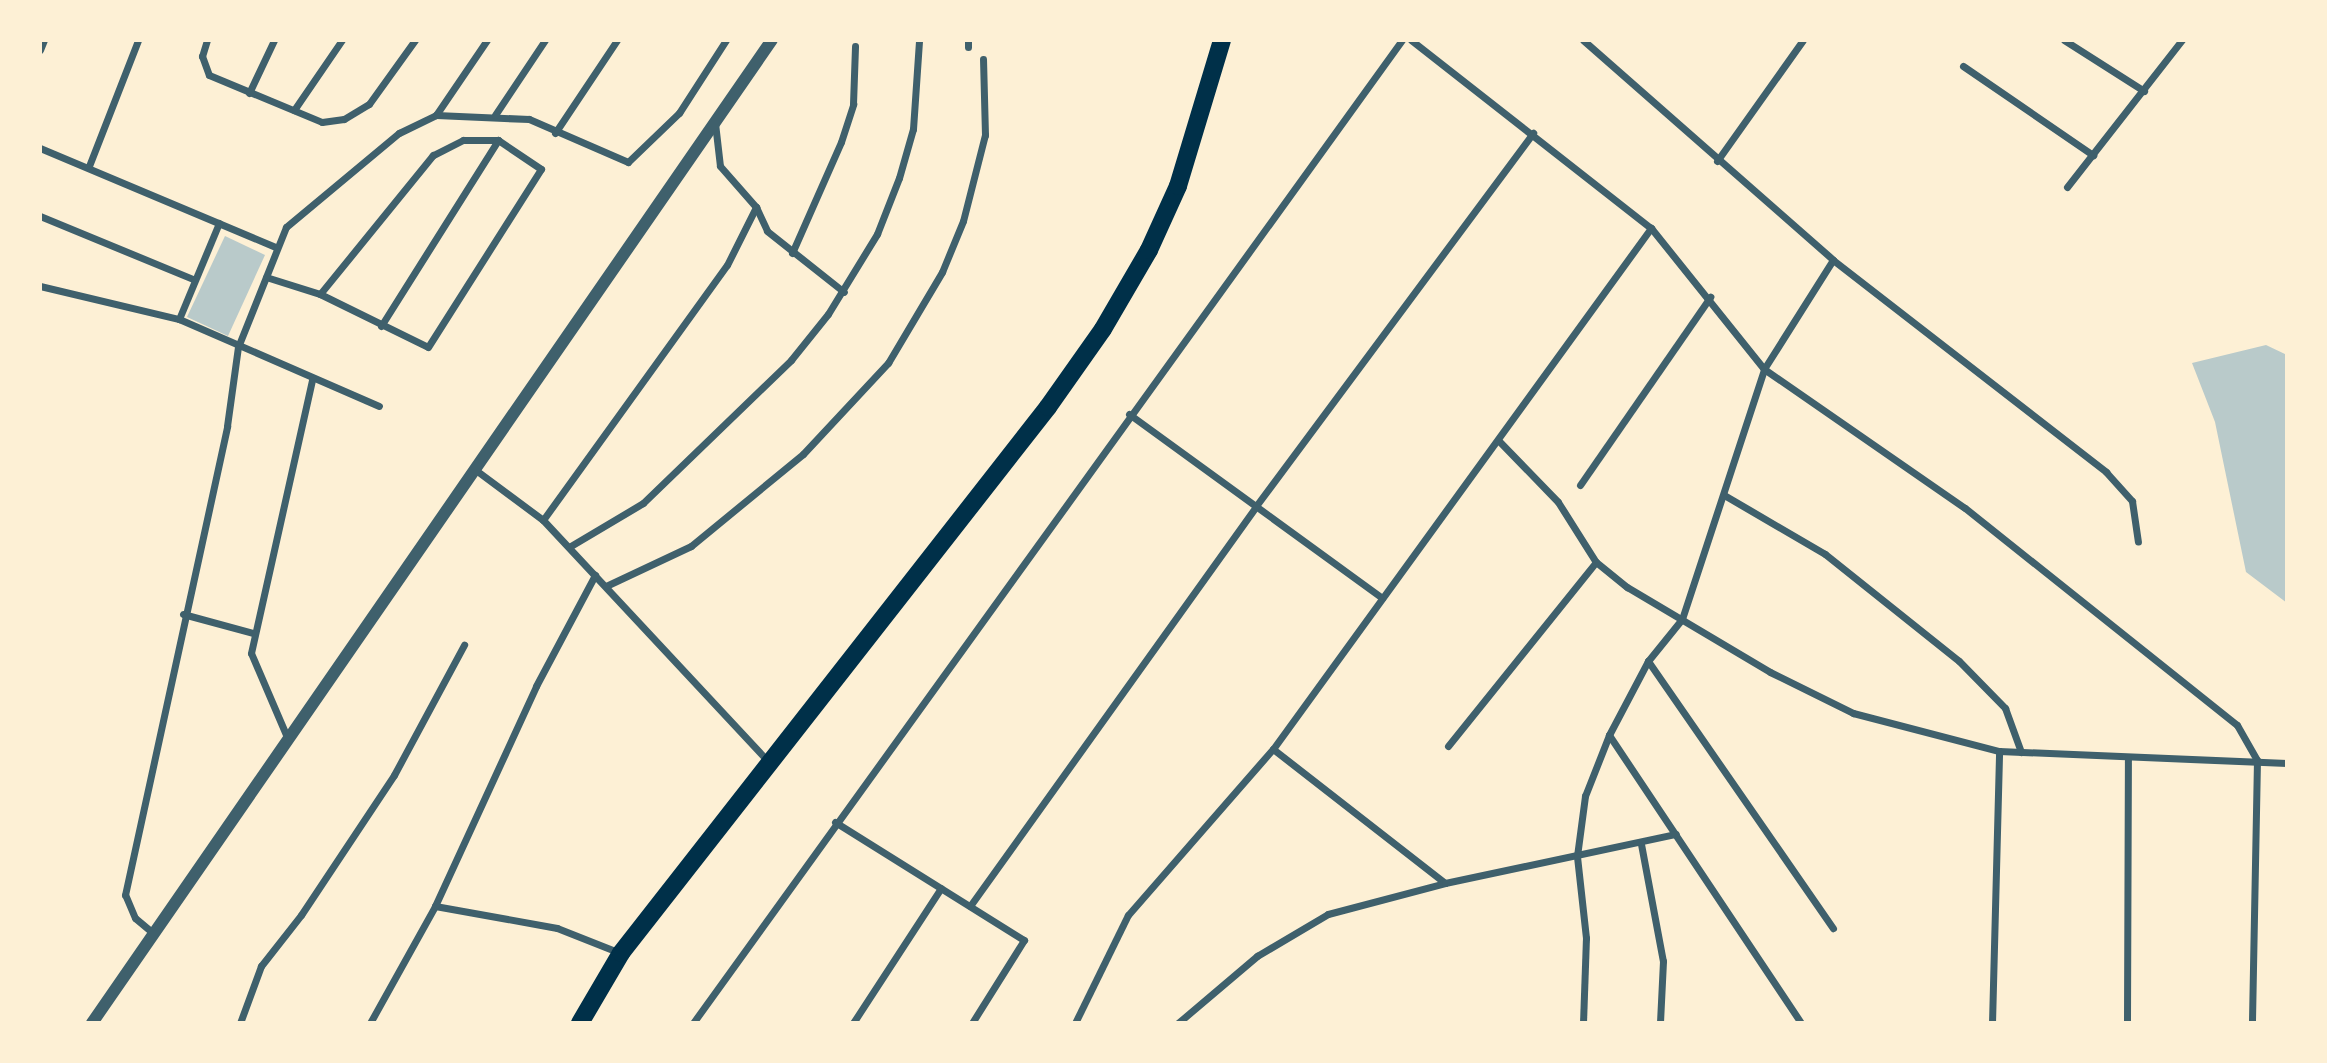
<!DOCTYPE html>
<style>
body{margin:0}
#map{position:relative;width:2327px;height:1063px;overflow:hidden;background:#fdf0d5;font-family:Spectral,serif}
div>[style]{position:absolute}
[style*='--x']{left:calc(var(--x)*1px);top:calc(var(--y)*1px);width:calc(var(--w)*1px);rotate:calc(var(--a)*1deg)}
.green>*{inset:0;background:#b9caca}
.minor>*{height:7px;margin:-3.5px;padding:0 3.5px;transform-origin:3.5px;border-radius:3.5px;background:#3f606c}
.tertiary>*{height:12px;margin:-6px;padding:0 6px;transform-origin:6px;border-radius:6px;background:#3f606c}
.primary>*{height:18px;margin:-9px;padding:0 9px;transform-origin:9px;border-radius:9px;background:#003049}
span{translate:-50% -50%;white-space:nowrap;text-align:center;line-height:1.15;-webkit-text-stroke:5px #fdf0d5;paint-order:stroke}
.frame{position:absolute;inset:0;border:42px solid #fdf0d5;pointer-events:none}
</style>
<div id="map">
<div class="green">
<div style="clip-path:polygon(225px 236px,265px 255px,228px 336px,187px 317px)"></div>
<div style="clip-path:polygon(2266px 345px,2287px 355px,2287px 603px,2246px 572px,2215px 422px,2192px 363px)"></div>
</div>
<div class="minor">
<div style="--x:207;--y:40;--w:17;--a:107"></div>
<div style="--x:202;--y:56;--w:20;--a:70"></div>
<div style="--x:209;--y:75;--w:122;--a:22.6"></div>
<div style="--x:322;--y:122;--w:22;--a:-8"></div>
<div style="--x:344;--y:119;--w:29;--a:-31"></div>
<div style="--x:369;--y:104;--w:79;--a:-54.3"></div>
<div style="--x:1411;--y:40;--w:305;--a:38.1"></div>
<div style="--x:1651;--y:228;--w:181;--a:51.3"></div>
<div style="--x:1764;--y:369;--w:244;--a:34.7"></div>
<div style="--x:1965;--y:508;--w:348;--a:38.6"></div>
<div style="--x:2237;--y:725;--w:40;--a:60.3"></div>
<div style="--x:2257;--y:760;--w:263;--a:91.1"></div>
<div style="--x:1583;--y:40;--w:333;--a:41.3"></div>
<div style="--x:1833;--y:260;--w:346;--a:37.8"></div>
<div style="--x:2106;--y:472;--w:39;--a:48"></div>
<div style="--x:2132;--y:501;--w:41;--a:81.7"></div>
<div style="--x:2064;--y:40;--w:95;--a:32.5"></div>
<div style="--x:968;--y:47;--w:7;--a:-90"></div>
<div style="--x:40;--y:50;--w:11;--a:-68"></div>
<div style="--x:1963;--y:66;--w:158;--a:34.4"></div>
<div style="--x:249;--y:93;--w:59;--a:-64.7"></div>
<div style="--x:294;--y:110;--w:85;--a:-55.6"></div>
<div style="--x:436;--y:115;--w:93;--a:2.5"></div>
<div style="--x:529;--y:119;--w:108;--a:23.5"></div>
<div style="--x:628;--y:162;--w:71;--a:-43.9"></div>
<div style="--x:679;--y:113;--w:87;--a:-57.2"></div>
<div style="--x:495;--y:115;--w:90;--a:-56.3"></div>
<div style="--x:715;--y:123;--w:43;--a:83.4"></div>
<div style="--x:720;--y:166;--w:55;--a:48.7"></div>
<div style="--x:756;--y:207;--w:26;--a:65"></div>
<div style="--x:767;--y:231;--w:98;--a:38.4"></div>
<div style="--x:555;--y:133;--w:112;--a:-56.3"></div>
<div style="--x:40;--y:148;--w:256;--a:22.8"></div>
<div style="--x:1717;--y:161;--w:148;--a:-54.6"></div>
<div style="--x:89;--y:166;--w:135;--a:-68.7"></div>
<div style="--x:2067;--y:187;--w:187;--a:-52"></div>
<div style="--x:40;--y:216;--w:165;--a:22.4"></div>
<div style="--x:792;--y:253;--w:121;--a:-66.2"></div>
<div style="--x:841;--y:142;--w:40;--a:-72"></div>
<div style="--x:853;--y:104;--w:58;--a:-88"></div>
<div style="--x:266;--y:277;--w:57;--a:17.5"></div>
<div style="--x:320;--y:294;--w:120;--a:26.1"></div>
<div style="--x:428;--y:347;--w:211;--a:-57.6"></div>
<div style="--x:541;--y:169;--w:52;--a:-146"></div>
<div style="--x:498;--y:140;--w:35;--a:180"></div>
<div style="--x:463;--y:140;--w:34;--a:153"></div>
<div style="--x:433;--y:155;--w:179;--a:129.1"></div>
<div style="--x:40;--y:286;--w:143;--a:13.4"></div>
<div style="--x:179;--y:319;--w:218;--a:23.5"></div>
<div style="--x:179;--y:319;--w:104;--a:-67.4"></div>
<div style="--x:381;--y:326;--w:220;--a:-57.8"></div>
<div style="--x:1129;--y:414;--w:313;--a:36"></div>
<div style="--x:1498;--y:440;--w:86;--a:45.9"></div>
<div style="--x:1558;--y:502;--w:71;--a:57.7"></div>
<div style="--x:1596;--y:562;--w:40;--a:39"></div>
<div style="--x:1627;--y:587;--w:166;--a:30.7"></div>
<div style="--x:1770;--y:672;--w:93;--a:26.3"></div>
<div style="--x:1853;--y:713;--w:151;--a:14.6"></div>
<div style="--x:1999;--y:751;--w:288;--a:2.4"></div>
<div style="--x:473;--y:468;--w:87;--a:36.6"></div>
<div style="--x:543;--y:520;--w:331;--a:47"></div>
<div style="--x:1580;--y:485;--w:229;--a:-55.3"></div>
<div style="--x:1724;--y:495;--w:117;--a:30.3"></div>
<div style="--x:1825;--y:554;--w:171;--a:38.6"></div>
<div style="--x:1959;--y:661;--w:66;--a:45.6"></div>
<div style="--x:2005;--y:708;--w:47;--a:70"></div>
<div style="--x:543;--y:520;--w:314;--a:-54.2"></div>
<div style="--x:727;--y:265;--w:65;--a:-63.4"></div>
<div style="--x:569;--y:547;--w:86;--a:-30.7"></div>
<div style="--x:643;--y:503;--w:206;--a:-44"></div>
<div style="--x:791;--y:360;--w:59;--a:-51.2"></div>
<div style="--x:828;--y:314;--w:94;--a:-58.5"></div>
<div style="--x:877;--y:234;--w:60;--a:-68.6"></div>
<div style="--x:899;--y:178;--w:51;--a:-74.1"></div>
<div style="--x:913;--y:129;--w:89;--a:-86.1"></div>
<div style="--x:606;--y:586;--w:94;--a:-25.2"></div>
<div style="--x:691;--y:546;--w:145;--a:-39.4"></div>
<div style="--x:803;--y:454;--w:125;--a:-47"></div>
<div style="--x:888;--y:363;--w:106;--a:-59.3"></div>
<div style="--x:942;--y:272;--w:55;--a:-67.6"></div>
<div style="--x:963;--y:221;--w:89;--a:-75.7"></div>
<div style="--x:985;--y:135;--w:76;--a:-91.5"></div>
<div style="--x:183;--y:614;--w:73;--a:15.2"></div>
<div style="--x:1648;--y:661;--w:325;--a:55.3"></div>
<div style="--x:1609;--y:735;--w:346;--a:56.3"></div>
<div style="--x:287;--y:737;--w:91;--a:-113.2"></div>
<div style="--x:251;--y:653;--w:281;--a:-77.4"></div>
<div style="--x:1448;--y:746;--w:236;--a:-51.2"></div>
<div style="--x:1273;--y:749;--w:218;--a:37.9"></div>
<div style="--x:835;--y:822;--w:223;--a:32"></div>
<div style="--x:1024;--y:940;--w:98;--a:122.1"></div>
<div style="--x:1641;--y:844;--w:119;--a:79.4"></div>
<div style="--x:1663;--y:961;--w:62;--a:92.8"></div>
<div style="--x:435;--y:906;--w:124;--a:10.2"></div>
<div style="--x:557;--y:928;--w:68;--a:21.6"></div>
<div style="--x:970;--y:906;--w:492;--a:-54.4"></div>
<div style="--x:1256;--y:506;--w:465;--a:-53.4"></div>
<div style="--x:153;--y:933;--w:23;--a:-140"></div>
<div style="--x:135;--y:918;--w:25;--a:-113"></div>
<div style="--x:125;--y:895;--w:480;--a:-77.7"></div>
<div style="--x:227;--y:426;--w:80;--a:-82.1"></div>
<div style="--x:238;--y:347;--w:129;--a:-68.2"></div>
<div style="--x:286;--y:227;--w:147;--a:-39.8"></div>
<div style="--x:399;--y:133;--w:41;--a:-25.9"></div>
<div style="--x:436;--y:115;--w:91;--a:-55.8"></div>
<div style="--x:240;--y:1023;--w:61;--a:-69.8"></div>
<div style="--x:261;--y:966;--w:65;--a:-51.9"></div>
<div style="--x:301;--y:915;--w:168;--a:-56.4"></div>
<div style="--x:394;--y:775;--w:148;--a:-61.7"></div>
<div style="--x:370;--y:1023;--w:134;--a:-60.9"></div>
<div style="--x:435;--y:906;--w:242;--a:-65.3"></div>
<div style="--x:536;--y:686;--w:126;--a:-62"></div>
<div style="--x:693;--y:1023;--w:1212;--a:-54.2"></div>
<div style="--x:853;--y:1023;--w:161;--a:-56.9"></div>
<div style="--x:1075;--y:1023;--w:120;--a:-63.9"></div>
<div style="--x:1128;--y:915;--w:220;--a:-48.9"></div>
<div style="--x:1273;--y:749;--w:644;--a:-54.04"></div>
<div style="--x:1178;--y:1023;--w:104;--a:-40.3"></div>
<div style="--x:1257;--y:956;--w:82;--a:-30.6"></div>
<div style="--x:1328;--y:914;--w:121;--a:-14.8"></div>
<div style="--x:1445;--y:883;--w:236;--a:-12"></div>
<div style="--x:1583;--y:1023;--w:85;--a:-88"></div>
<div style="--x:1586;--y:938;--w:82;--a:-96.3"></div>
<div style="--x:1577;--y:856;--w:61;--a:-82.4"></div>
<div style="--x:1585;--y:796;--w:66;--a:-68.5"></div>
<div style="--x:1609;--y:735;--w:84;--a:-62.2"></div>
<div style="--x:1648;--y:661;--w:54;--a:-51"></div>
<div style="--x:1682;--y:619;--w:263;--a:-71.8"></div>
<div style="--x:1764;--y:369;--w:129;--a:-57.7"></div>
<div style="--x:1992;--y:1023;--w:272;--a:-88.5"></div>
<div style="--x:2127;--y:1023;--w:266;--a:-89.8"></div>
</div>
<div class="tertiary">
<div style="--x:92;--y:1023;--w:1195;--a:-55.33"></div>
</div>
<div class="primary">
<div style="--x:580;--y:1023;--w:81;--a:-59.6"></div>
<div style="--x:621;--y:953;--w:693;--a:-51.97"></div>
<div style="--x:1048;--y:407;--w:95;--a:-54.8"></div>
<div style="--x:1103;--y:329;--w:91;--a:-59.8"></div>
<div style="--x:1149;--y:250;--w:70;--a:-65.6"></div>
<div style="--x:1178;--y:186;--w:152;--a:-73.2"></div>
</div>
<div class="frame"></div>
</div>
